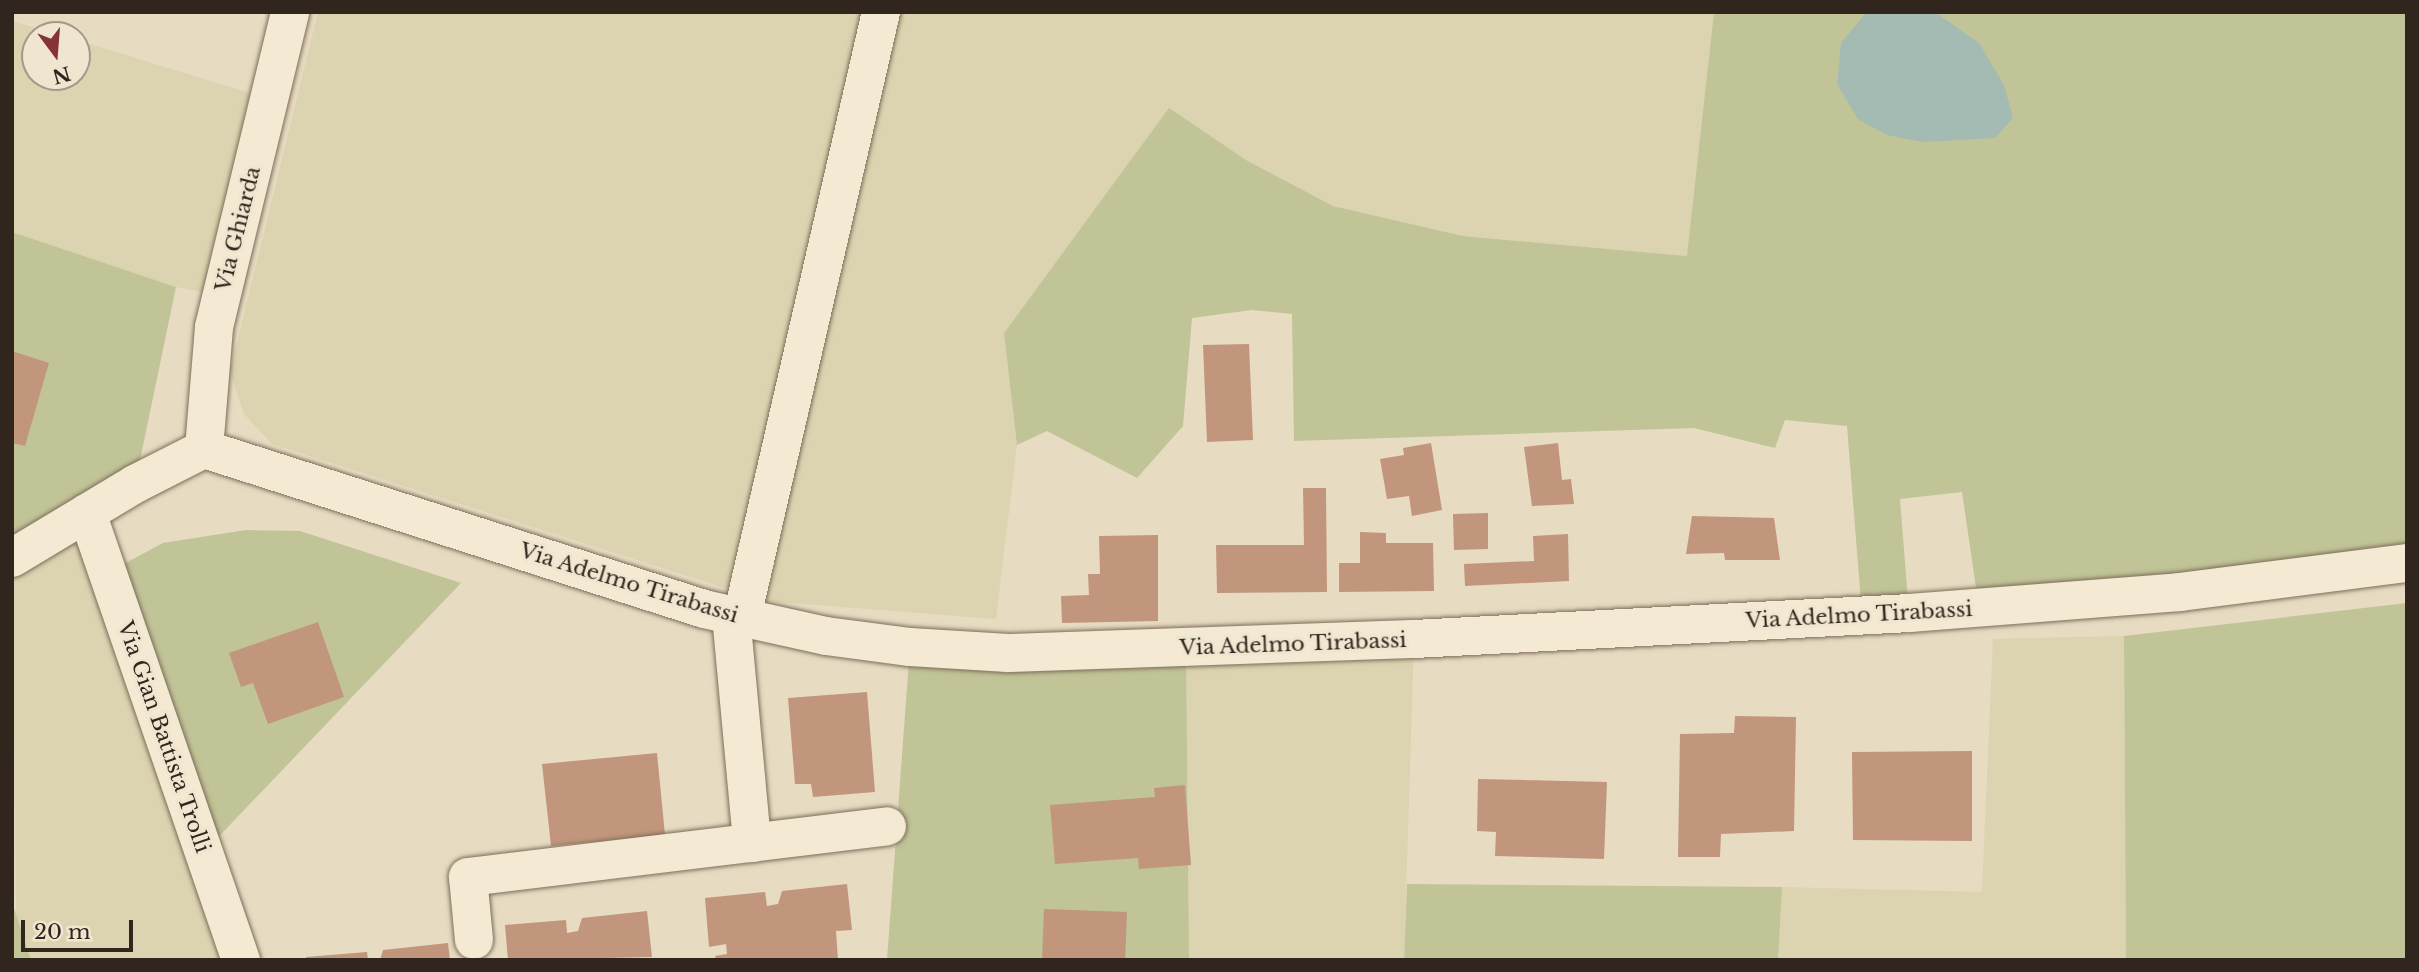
<!DOCTYPE html>
<style>
body{margin:0}
#map{position:relative;width:2419px;height:972px;overflow:hidden;background:#e7dbc2;font-family:"Libre Baskerville",serif}
div>[style]{position:absolute}
[style*='--x']{left:calc(var(--x)*1px);top:calc(var(--y)*1px);width:calc(var(--w)*1px);rotate:calc(var(--a)*1deg)}
.farmland>*{inset:0;background:#dcd3b0}
.green>*{inset:0;background:#c0c497}
.water>*{inset:0;background:#a3bbb3}
.building>*{inset:0;background:#c1967c}
.roads{filter:drop-shadow(0 0 2px #7f6d5b) drop-shadow(0 0 2px #7f6d5b)}
.street>*{height:38px;margin:-19px;padding:0 19px;transform-origin:19px;border-radius:19px;background:#f4e9d3}
.secondary>*{height:38px;margin:-19px;padding:0 19px;transform-origin:19px;border-radius:19px;background:#f4e9d3}
span{translate:-50% -50%;white-space:nowrap;text-align:center;line-height:1.15;-webkit-text-stroke:6px #f0e6d0;paint-order:stroke}
.street-label{font-size:21px;color:#31261e}
.frame{position:absolute;inset:0;border:14px solid #31261e;pointer-events:none}
.north{position:absolute;left:21px;top:21px;width:70px;height:70px;box-sizing:border-box;background:#f0e6d0;border:2px solid #a49989;border-radius:50%;rotate:164deg;font-size:19px;font-weight:700;line-height:28px;text-align:center;color:#31261e}
.north::after{content:'';display:block;margin:auto;width:24px;height:32px;background:#863336;clip-path:polygon(50% 0,100% 100%,50% 72%,0 100%)}
.scale{position:absolute;left:21px;top:920px;width:112px;height:32px;box-sizing:border-box;border:4px solid #31261e;border-top:0;padding-left:9px;font-size:21px;line-height:24px;white-space:nowrap;color:#31261e;-webkit-text-stroke:5px #f0e6d0;paint-order:stroke}
</style>
<div id="map">
<div class="farmland">
<div style="clip-path:polygon(318px 12px,1714px 12px,1688px 256px,1463px 236px,1333px 206px,1246px 160px,1169px 109px,1004px 333px,1017px 445px,996px 619px,766px 601px,272px 444px,244px 414px,230px 372px)"></div>
<div style="clip-path:polygon(12px 21px,59px 35px,35px 35px,35px 77px,77px 77px,77px 40px,269px 99px,222px 296px,176px 287px,12px 232px)"></div>
<div style="clip-path:polygon(87px 513px,241px 960px,31px 960px,16px 914px,12px 558px)"></div>
<div style="clip-path:polygon(2124px 636px,2126px 960px,1778px 960px,1782px 887px,1982px 892px,1993px 639px)"></div>
<div style="clip-path:polygon(1414px 639px,1404px 960px,1189px 960px,1186px 648px)"></div>
</div>
<div class="green">
<div style="clip-path:polygon(1714px 12px,2407px 12px,2407px 563px,1979px 608px,1962px 492px,1900px 499px,1909px 613px,1862px 615px,1847px 426px,1785px 420px,1775px 448px,1694px 428px,1294px 441px,1292px 314px,1252px 310px,1192px 318px,1183px 426px,1137px 478px,1047px 431px,1017px 445px,1004px 333px,1169px 108px,1246px 160px,1333px 206px,1463px 236px,1687px 256px)"></div>
<div style="clip-path:polygon(12px 232px,176px 287px,135px 484px,12px 558px)"></div>
<div style="clip-path:polygon(246px 530px,300px 531px,461px 583px,204px 852px,107px 573px,163px 543px)"></div>
<div style="clip-path:polygon(2407px 603px,2407px 960px,2126px 960px,2124px 636px)"></div>
<div style="clip-path:polygon(910px 647px,1186px 648px,1189px 960px,887px 960px)"></div>
<div style="clip-path:polygon(1407px 884px,1782px 887px,1778px 960px,1404px 960px)"></div>
<div style="clip-path:polygon(12px 903px,16px 914px,31px 960px,12px 960px)"></div>
</div>
<div class="water">
<div style="clip-path:polygon(1867px 12px,1935px 12px,1979px 43px,2004px 85px,2013px 118px,1995px 138px,1923px 142px,1887px 135px,1858px 119px,1837px 84px,1841px 43px)"></div>
</div>
<div class="building">
<div style="clip-path:polygon(1249px 344px,1253px 440px,1207px 442px,1203px 345px)"></div>
<div style="clip-path:polygon(12px 351px,49px 363px,25px 446px,12px 443px)"></div>
<div style="clip-path:polygon(1431px 443px,1442px 510px,1412px 516px,1409px 496px,1387px 499px,1380px 459px,1404px 455px,1403px 448px)"></div>
<div style="clip-path:polygon(1558px 443px,1562px 480px,1571px 479px,1574px 504px,1532px 506px,1524px 447px)"></div>
<div style="clip-path:polygon(1303px 488px,1326px 488px,1327px 592px,1217px 593px,1216px 545px,1304px 545px)"></div>
<div style="clip-path:polygon(1488px 513px,1488px 549px,1454px 550px,1453px 514px)"></div>
<div style="clip-path:polygon(1692px 516px,1774px 518px,1780px 560px,1725px 560px,1724px 553px,1686px 554px)"></div>
<div style="clip-path:polygon(1360px 532px,1386px 533px,1386px 543px,1433px 543px,1434px 591px,1339px 592px,1339px 563px,1360px 563px)"></div>
<div style="clip-path:polygon(1568px 534px,1569px 581px,1465px 586px,1464px 564px,1534px 561px,1533px 536px)"></div>
<div style="clip-path:polygon(1158px 535px,1158px 621px,1062px 623px,1061px 596px,1089px 595px,1088px 574px,1100px 574px,1099px 536px)"></div>
<div style="clip-path:polygon(318px 622px,344px 697px,268px 724px,253px 683px,241px 687px,229px 653px)"></div>
<div style="clip-path:polygon(867px 692px,875px 792px,813px 797px,811px 784px,795px 784px,788px 698px)"></div>
<div style="clip-path:polygon(1735px 716px,1796px 717px,1794px 831px,1721px 834px,1720px 857px,1678px 857px,1680px 734px,1734px 733px)"></div>
<div style="clip-path:polygon(1972px 751px,1972px 841px,1853px 840px,1852px 752px)"></div>
<div style="clip-path:polygon(657px 753px,665px 835px,551px 846px,542px 764px)"></div>
<div style="clip-path:polygon(1478px 779px,1607px 782px,1604px 859px,1495px 856px,1496px 832px,1477px 831px)"></div>
<div style="clip-path:polygon(1185px 785px,1191px 865px,1139px 869px,1138px 858px,1055px 864px,1050px 805px,1155px 797px,1154px 788px)"></div>
<div style="clip-path:polygon(847px 884px,852px 930px,836px 931px,838px 960px,716px 960px,715px 956px,727px 954px,726px 944px,709px 947px,705px 898px,765px 892px,767px 906px,778px 904px,782px 891px)"></div>
<div style="clip-path:polygon(1044px 909px,1127px 912px,1125px 960px,1042px 960px)"></div>
<div style="clip-path:polygon(647px 911px,652px 957px,508px 960px,505px 925px,566px 920px,567px 933px,578px 931px,582px 918px)"></div>
<div style="clip-path:polygon(448px 943px,450px 960px,380px 960px,383px 950px)"></div>
<div style="clip-path:polygon(367px 952px,368px 960px,306px 960px,306px 957px)"></div>
</div>
<div class="roads">
<div class="street">
<div style="--x:87;--y:513;--w:473;--a:71"></div>
<div style="--x:731;--y:615;--w:229;--a:84.7"></div>
<div style="--x:742;--y:617;--w:621;--a:-77.06"></div>
<div style="--x:474;--y:940;--w:63;--a:-95.4"></div>
<div style="--x:468;--y:877;--w:422;--a:-6.9"></div>
</div>
<div class="secondary">
<div style="--x:204;--y:449;--w:525;--a:17.74"></div>
<div style="--x:704;--y:609;--w:125;--a:12.5"></div>
<div style="--x:826;--y:636;--w:85;--a:7.5"></div>
<div style="--x:910;--y:647;--w:98;--a:3.5"></div>
<div style="--x:1008;--y:653;--w:406;--a:-2"></div>
<div style="--x:1414;--y:639;--w:496;--a:-3"></div>
<div style="--x:1909;--y:613;--w:272;--a:-4.4"></div>
<div style="--x:2180;--y:592;--w:229;--a:-7.3"></div>
<div style="--x:204;--y:449;--w:122;--a:-85.3"></div>
<div style="--x:214;--y:327;--w:324;--a:-76.4"></div>
<div style="--x:12;--y:558;--w:144;--a:-31"></div>
<div style="--x:135;--y:484;--w:77;--a:-26.9"></div>
</div>
</div>
<div class="street-label">
<span style="left:238px;top:229px;rotate:-76deg">Via Ghiarda</span>
<span style="left:629px;top:583px;rotate:17deg">Via Adelmo Tirabassi</span>
<span style="left:1859px;top:615px;rotate:-3deg">Via Adelmo Tirabassi</span>
<span style="left:1293px;top:644px;rotate:-2deg">Via Adelmo Tirabassi</span>
<span style="left:164px;top:737px;rotate:71deg">Via Gian Battista Trolli</span>
</div>
<div class="frame"></div>
<div class="north">N</div>
<div class="scale">20 m</div>
</div>
